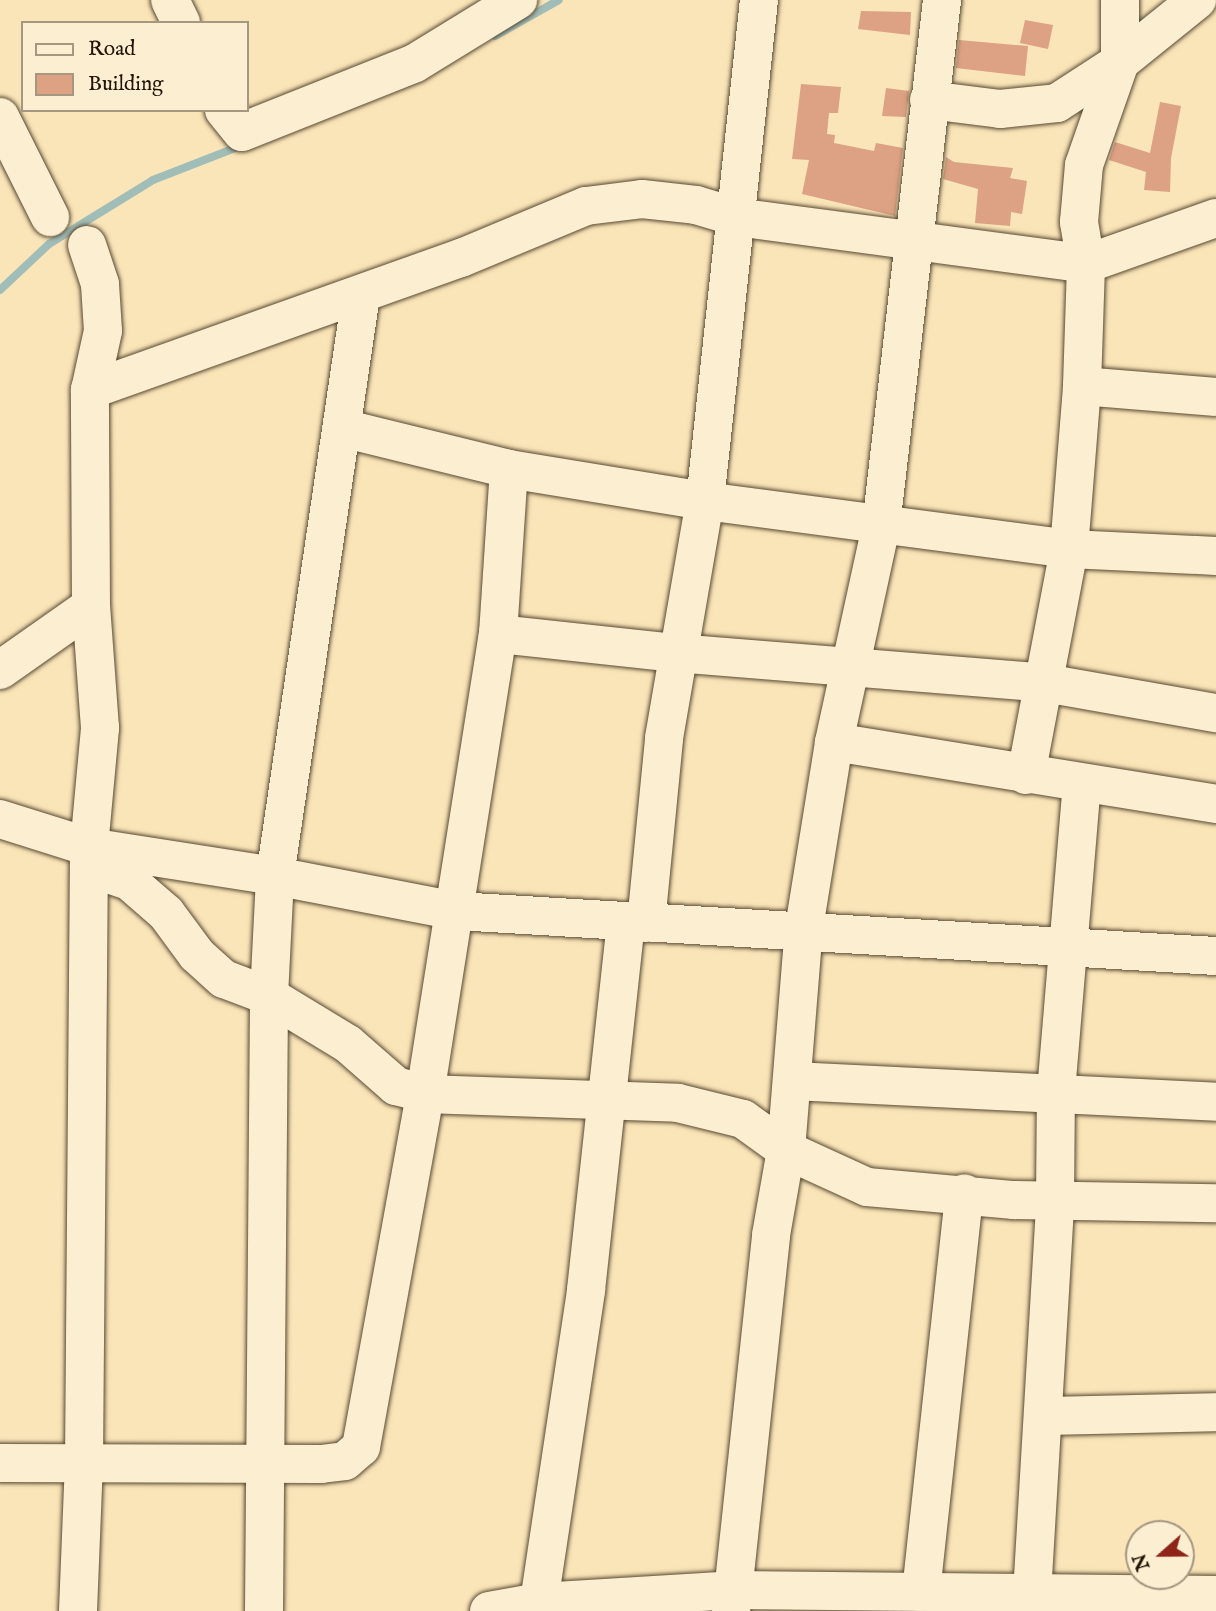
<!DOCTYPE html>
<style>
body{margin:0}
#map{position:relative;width:1216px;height:1611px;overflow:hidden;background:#fae5b8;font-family:"IM FELL English",serif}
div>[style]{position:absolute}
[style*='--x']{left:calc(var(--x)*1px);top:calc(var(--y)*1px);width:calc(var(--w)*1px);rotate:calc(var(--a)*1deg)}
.stream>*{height:8px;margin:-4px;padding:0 4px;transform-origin:4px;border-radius:4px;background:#a1bdb7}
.building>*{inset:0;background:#dda183}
.roads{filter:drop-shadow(0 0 2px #584933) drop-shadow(0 0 2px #584933)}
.minor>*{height:38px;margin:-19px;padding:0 19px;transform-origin:19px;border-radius:19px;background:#fceed1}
span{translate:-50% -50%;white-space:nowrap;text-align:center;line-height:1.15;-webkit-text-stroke:6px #fceed1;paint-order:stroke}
.legend{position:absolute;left:21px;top:21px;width:228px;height:91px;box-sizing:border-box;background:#fceed1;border:2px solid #a59780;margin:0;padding:9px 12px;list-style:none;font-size:21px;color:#221507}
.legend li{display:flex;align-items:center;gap:14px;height:35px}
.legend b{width:35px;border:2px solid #a59780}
.north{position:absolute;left:1125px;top:1520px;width:70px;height:70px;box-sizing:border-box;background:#fceed1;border:2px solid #a59780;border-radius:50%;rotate:249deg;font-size:19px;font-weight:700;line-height:28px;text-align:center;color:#221507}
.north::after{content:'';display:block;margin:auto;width:24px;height:32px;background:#8f2418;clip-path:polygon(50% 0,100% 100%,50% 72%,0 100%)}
</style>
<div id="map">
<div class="stream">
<div style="--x:495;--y:36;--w:73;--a:-29.4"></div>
<div style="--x:0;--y:290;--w:67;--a:-43.2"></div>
<div style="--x:49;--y:244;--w:122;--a:-31.6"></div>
<div style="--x:153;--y:180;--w:97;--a:-21.3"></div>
</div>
<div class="building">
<div style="clip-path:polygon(861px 11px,911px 12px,910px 35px,858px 29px)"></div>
<div style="clip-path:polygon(1025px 20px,1053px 25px,1048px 49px,1020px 43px)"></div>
<div style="clip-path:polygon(959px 40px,1028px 46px,1025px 76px,956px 68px)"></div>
<div style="clip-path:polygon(801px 84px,841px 87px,838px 113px,829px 113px,827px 134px,835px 135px,834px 143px,874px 151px,876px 143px,903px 148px,895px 216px,802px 194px,809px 160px,792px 159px)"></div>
<div style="clip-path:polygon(886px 88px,909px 91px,906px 117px,882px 116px)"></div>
<div style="clip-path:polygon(1160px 102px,1181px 106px,1171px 158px,1170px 192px,1144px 190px,1146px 172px,1109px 160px,1115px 142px,1150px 153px)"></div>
<div style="clip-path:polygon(946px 157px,954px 162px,1013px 168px,1010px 178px,1027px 181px,1022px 214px,1011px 212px,1010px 226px,975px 223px,978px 189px,943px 179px)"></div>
</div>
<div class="roads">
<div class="minor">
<div style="--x:170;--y:0;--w:25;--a:64"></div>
<div style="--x:929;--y:100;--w:72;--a:7.2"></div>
<div style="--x:1000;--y:109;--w:57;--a:-6"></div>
<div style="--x:1057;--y:103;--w:75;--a:-33.1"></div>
<div style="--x:1120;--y:62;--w:99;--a:-38.8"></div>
<div style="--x:224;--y:110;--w:28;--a:51"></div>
<div style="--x:242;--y:132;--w:186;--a:-21.7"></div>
<div style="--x:415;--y:63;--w:121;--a:-31.5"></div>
<div style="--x:0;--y:117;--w:112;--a:63.4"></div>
<div style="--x:1082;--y:386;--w:134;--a:4.7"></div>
<div style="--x:90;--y:390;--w:394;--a:-19.6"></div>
<div style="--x:461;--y:258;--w:135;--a:-22.6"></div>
<div style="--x:586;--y:206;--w:56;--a:-7.1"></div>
<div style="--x:642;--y:199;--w:54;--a:6.3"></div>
<div style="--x:696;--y:205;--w:42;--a:16.7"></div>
<div style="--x:736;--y:217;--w:353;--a:7.6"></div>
<div style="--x:1086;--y:264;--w:138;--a:-19.5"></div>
<div style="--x:342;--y:428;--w:172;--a:13.8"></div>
<div style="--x:509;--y:469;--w:199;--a:9.3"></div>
<div style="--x:705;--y:501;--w:367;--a:7.5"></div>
<div style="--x:1069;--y:549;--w:147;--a:2.7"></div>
<div style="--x:498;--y:634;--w:179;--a:6.1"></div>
<div style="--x:676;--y:653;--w:370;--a:4.6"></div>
<div style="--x:1045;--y:683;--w:174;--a:10"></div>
<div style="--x:0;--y:670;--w:111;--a:-35.1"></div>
<div style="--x:834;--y:742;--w:387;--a:9.2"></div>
<div style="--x:1026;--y:775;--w:230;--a:-79.2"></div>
<div style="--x:1069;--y:549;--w:164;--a:-85.4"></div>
<div style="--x:1082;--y:386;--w:122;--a:-88.1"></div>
<div style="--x:1086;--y:264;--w:43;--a:-99.5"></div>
<div style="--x:1079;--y:222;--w:57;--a:-85"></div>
<div style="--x:1084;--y:165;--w:109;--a:-70.7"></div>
<div style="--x:1120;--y:62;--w:62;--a:-90"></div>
<div style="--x:0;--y:819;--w:93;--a:17.5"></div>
<div style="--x:89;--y:847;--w:188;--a:8.9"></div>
<div style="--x:275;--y:876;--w:184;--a:10.9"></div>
<div style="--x:456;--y:911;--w:761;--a:3.39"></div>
<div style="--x:90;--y:868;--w:41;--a:18.4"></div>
<div style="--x:129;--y:881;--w:49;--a:40.9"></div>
<div style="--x:166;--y:913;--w:52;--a:53.6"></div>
<div style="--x:197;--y:955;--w:36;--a:42"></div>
<div style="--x:224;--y:979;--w:48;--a:20.7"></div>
<div style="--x:269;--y:996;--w:92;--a:31.3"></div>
<div style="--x:348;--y:1044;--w:64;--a:41.2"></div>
<div style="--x:396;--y:1086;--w:30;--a:15"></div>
<div style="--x:425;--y:1094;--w:253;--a:2"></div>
<div style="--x:678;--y:1103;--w:67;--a:13.8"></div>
<div style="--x:743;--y:1119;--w:53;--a:35.8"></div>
<div style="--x:786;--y:1150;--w:89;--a:24.6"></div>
<div style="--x:867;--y:1187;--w:148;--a:5.1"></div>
<div style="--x:1014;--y:1200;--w:202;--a:0.9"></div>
<div style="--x:646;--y:923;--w:186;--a:-84.4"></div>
<div style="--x:664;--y:738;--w:241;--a:-80.2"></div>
<div style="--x:705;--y:501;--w:504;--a:-83.85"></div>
<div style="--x:793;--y:1081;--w:424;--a:2.8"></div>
<div style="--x:1044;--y:1416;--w:172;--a:-1.3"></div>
<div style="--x:0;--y:1463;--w:321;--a:0.2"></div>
<div style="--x:321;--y:1464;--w:24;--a:-7"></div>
<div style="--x:345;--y:1461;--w:21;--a:-41"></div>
<div style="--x:361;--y:1447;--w:359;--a:-79.7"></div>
<div style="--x:425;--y:1094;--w:466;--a:-81"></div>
<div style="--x:498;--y:634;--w:165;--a:-86.2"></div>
<div style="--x:921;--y:1592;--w:401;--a:-83.8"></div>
<div style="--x:539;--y:1602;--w:316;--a:-81.4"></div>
<div style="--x:586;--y:1290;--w:370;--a:-83.8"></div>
<div style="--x:78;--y:1611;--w:148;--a:-87.7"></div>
<div style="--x:84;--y:1463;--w:616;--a:-89.53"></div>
<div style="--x:89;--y:847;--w:120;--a:-84.7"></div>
<div style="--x:100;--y:728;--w:122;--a:-94.2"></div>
<div style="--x:91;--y:606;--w:216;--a:-90.3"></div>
<div style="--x:90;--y:390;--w:60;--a:-77.6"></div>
<div style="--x:103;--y:331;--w:47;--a:-93.7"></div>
<div style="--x:100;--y:284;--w:41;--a:-108.4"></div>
<div style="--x:264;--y:1611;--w:615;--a:-89.53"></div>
<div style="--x:269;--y:996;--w:120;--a:-87.1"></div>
<div style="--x:275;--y:876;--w:587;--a:-81.58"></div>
<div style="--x:489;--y:1611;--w:51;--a:-10.2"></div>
<div style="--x:539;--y:1602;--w:194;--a:-3.5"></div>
<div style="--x:733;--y:1590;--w:483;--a:0.6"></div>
<div style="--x:731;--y:1611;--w:378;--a:-83.9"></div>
<div style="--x:771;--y:1235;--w:86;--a:-80"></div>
<div style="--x:786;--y:1150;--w:223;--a:-85.4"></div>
<div style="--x:804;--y:928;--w:188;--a:-80.8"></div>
<div style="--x:834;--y:742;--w:221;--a:-77.7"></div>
<div style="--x:881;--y:526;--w:530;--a:-83.38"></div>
<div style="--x:1031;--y:1611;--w:411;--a:-86.6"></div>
<div style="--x:1055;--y:1201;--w:109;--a:-89.5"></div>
<div style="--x:1056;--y:1092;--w:309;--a:-85.2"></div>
</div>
</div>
<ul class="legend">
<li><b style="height:9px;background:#fceed1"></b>Road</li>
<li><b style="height:19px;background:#dda183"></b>Building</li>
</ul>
<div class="north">N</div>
</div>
